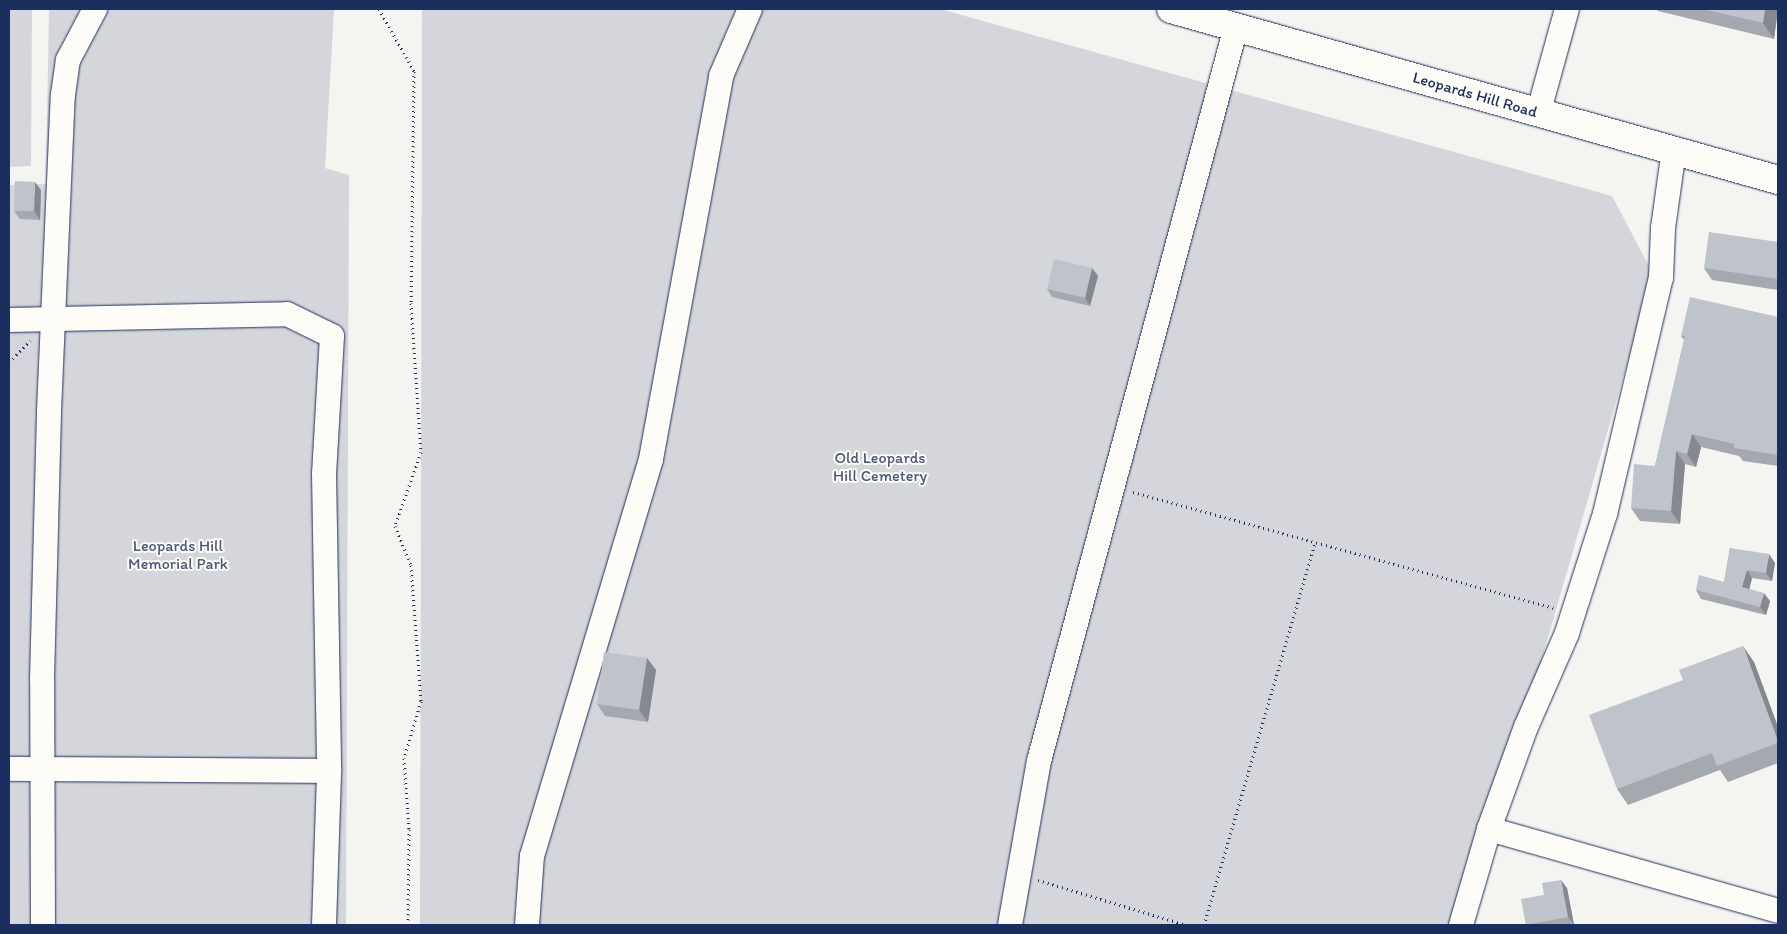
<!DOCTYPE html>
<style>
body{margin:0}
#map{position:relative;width:1787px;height:934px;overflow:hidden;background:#f4f4f1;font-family:Itim,sans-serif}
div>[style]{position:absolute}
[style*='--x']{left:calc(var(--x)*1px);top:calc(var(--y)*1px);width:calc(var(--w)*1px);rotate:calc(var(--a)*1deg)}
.green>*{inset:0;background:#d4d6db}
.path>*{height:3px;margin-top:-1.5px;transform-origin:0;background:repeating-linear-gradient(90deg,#1b2f5e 0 1px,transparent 0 5px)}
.roads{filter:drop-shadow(0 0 1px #1b2f5e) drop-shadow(0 0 1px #1b2f5e)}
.minor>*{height:24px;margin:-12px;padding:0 12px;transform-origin:12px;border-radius:12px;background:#fdfcf7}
.major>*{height:28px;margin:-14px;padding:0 14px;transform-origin:14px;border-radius:14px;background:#fdfcf7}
.wall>*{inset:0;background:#a4a8af}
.shaded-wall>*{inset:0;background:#86888f}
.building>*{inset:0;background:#bfc3cc}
span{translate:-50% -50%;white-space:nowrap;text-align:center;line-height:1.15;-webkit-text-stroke:4px #fdfcf7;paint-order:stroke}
.street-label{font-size:16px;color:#1b2f5e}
.park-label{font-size:16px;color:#49597d}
.frame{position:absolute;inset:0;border:10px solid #1b2f5e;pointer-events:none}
</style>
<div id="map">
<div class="green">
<div style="clip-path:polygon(9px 9px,32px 9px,31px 166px,9px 167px)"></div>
<div style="clip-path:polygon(49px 9px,334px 9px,325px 168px,349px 175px,346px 925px,9px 925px,9px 185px,46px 184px)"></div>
<div style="clip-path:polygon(422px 9px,940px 9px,1612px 196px,1653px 274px,1465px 925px,420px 925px)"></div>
</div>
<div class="path">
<div style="--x:379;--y:9;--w:71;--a:60.6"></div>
<div style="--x:414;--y:71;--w:232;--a:90.7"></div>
<div style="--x:411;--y:303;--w:149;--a:86.2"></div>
<div style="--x:421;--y:452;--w:78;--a:109.4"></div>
<div style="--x:395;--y:526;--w:42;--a:67.7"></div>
<div style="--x:411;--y:565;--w:136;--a:85.8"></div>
<div style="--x:421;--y:701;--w:59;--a:106.6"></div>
<div style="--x:404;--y:758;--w:71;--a:86"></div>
<div style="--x:409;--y:829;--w:96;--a:90.6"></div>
<div style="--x:9;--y:362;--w:30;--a:-45"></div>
<div style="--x:1133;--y:492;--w:436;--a:15.4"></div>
<div style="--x:1038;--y:880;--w:155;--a:16.9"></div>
<div style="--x:1204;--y:925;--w:399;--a:-73.8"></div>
</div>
<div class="roads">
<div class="minor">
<div style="--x:1538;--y:114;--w:109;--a:-74.6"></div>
<div style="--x:9;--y:320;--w:278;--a:-1.2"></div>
<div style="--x:287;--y:314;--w:50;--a:26.1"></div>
<div style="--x:332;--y:336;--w:137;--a:93.3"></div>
<div style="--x:324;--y:473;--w:298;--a:89"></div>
<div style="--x:329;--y:771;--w:320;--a:-179.6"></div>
<div style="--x:1489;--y:829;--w:300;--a:15.8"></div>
<div style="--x:43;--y:925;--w:245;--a:-90.2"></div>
<div style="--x:42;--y:680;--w:269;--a:-88.5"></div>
<div style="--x:49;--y:411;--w:316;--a:-87.5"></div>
<div style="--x:63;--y:95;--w:35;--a:-82"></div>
<div style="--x:68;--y:60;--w:58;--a:-62.1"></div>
<div style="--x:324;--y:925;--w:154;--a:-88.1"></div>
<div style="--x:527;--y:925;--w:69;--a:-85.9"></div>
<div style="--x:532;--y:856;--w:414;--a:-73.3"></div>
<div style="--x:651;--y:459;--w:389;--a:-79.6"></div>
<div style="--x:721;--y:76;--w:73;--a:-66.6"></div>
<div style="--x:1010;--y:925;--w:167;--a:-80"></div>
<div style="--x:1039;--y:761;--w:760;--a:-74.98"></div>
<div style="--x:1461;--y:925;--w:100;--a:-73.7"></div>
<div style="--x:1489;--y:829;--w:109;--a:-70.1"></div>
<div style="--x:1526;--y:727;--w:103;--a:-66.4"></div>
<div style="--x:1567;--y:633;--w:125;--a:-72.3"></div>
<div style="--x:1605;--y:514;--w:243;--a:-76.7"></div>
<div style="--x:1661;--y:278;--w:50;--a:-87.7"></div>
<div style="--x:1663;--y:228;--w:79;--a:-82"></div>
</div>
<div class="major">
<div style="--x:1171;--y:9;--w:631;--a:15.73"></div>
</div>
</div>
<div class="wall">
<div style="clip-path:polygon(1656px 9px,1778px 9px,1774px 39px,1658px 11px)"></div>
<div style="clip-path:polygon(41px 190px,40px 220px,20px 219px,14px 211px)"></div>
<div style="clip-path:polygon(1778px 242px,1778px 290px,1712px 280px,1704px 268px)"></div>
<div style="clip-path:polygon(1092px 268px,1098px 276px,1090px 306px,1052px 297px,1047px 289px)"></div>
<div style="clip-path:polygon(1778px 317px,1778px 466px,1743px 461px,1739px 456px,1701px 447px,1696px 467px,1685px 464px,1680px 524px,1640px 521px,1631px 508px,1655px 466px,1684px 340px,1681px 336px)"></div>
<div style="clip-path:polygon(1730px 548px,1775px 563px,1772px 581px,1752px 578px,1749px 589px,1770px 601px,1766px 615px,1701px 599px,1696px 590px,1724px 582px)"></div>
<div style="clip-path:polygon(647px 658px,656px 670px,648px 722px,605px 716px,597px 704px)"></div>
<div style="clip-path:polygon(1754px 662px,1778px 727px,1778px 763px,1728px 782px,1720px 770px,1628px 805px,1617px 789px)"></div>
<div style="clip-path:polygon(1567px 888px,1574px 925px,1526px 925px,1544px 895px)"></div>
</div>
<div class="shaded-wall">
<div style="clip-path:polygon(1765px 9px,1778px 9px,1774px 39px,1763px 23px)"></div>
<div style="clip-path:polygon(35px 182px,41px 190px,40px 220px,34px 211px)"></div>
<div style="clip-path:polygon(1092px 268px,1098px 276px,1090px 306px,1085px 298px)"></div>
<div style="clip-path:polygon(1692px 434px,1701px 447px,1696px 467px,1687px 454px)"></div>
<div style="clip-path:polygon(1676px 451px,1685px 464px,1680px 524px,1671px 511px)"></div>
<div style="clip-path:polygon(1769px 554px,1775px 563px,1772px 581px,1766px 573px)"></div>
<div style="clip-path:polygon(1747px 570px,1752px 578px,1748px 595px,1742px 587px)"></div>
<div style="clip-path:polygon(1764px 593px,1770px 601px,1766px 615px,1760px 607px)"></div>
<div style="clip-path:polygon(1743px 646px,1754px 662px,1778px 727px,1778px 741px)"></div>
<div style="clip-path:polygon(647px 658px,656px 670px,648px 722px,639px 710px)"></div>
<div style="clip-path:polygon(1561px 880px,1567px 888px,1574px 925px,1568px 917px)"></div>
</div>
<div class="building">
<div style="clip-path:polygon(1702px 9px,1765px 9px,1763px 23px)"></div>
<div style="clip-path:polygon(15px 181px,35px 182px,34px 211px,14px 211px)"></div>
<div style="clip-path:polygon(1709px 232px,1778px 242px,1778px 279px,1704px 268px)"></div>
<div style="clip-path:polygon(1054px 259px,1092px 268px,1085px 298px,1047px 289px)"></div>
<div style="clip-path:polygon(1690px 297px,1778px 317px,1778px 455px,1734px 448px,1734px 444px,1692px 434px,1687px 454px,1676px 451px,1671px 511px,1631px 508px,1634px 464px,1655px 466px,1685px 336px,1681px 336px)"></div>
<div style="clip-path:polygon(1730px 548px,1769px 554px,1766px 573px,1747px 570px,1742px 587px,1764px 593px,1760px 607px,1696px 590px,1699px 575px,1724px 582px)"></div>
<div style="clip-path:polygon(1743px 646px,1778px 741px,1778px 743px,1717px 766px,1712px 753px,1617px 789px,1589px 715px,1683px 680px,1679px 670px)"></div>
<div style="clip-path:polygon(604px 652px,647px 658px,639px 710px,597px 704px)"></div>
<div style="clip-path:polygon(1561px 880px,1568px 917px,1526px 925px,1521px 899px,1544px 895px,1542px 883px)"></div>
</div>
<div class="street-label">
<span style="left:1475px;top:95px;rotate:16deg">Leopards Hill Road</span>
</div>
<div class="park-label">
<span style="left:880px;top:467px">Old Leopards<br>Hill Cemetery</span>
<span style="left:178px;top:555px">Leopards Hill<br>Memorial Park</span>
</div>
<div class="frame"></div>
</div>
